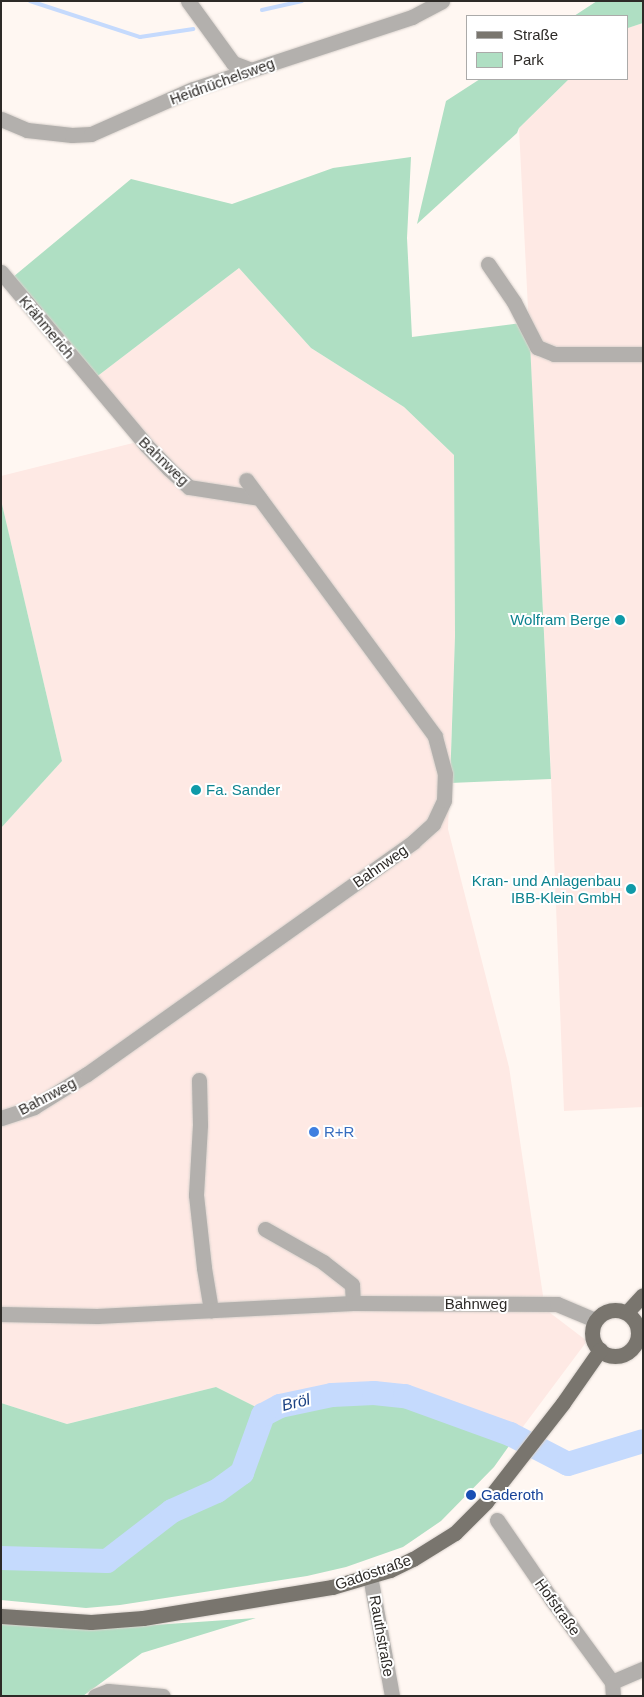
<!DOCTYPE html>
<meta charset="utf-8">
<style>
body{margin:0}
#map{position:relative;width:644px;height:1697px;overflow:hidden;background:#fff7f2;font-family:Arial,sans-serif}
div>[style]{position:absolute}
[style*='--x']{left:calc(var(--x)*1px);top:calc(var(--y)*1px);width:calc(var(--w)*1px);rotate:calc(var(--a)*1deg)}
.industrial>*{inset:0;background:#fee9e4}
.green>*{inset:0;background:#afdfc3}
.stream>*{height:4px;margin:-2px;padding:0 2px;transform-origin:2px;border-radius:2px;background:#c5dafd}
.river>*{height:24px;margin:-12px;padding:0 12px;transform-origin:12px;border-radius:12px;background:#c5dafd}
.roads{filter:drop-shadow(0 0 1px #d9d2cd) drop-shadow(0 0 1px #d9d2cd)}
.minor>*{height:15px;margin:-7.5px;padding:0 7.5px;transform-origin:7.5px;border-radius:7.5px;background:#b3b0ad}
.major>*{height:15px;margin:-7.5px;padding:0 7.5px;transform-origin:7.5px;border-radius:7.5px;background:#79756e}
.major>.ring{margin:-7.5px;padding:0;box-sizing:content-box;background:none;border:15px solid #79756e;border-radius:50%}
.dots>*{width:14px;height:14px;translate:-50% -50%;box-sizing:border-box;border:2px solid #fff;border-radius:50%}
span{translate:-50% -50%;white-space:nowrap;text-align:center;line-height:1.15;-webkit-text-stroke:4px #fff;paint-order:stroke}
.street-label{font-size:15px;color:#2d2a27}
.culture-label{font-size:15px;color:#0d838f}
.right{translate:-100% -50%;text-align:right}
.left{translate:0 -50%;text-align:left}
.shop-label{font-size:15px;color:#366cbe}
.transit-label{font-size:15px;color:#164399}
.water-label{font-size:16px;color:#1b4284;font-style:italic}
.frame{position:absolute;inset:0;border:2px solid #2d2a27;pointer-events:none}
.legend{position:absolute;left:466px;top:15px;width:162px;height:65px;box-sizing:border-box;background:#fff;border:1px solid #abaaa9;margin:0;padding:6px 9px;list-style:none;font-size:15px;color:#2d2a27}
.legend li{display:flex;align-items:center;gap:10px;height:25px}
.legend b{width:25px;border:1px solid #abaaa9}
</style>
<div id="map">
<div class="industrial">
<div style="clip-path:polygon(643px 23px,643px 1107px,564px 1111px,550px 752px,519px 128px,569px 79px,628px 79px,628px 28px)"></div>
<div style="clip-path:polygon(239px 268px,311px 348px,404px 407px,454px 455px,455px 636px,448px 829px,509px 1067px,545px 1309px,587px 1341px,519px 1432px,398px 1392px,260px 1409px,216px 1387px,67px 1424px,1px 1403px,1px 828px,62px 761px,1px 500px,1px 476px,145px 440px,95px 378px)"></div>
</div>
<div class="green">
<div style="clip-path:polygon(597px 1px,643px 1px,643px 23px,628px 28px,628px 16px,574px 16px)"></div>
<div style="clip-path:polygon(480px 79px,569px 79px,519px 128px,517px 133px,417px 224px,446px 101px)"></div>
<div style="clip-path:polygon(411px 157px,407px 238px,412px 337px,529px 322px,551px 779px,450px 783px,455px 636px,454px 455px,404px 407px,311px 348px,239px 268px,95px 378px,13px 277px,131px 179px,232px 204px,333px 168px)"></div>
<div style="clip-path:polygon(1px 500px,62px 761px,1px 828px)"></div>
<div style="clip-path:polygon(216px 1387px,260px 1409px,398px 1392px,519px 1432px,494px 1467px,441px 1521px,403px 1547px,346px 1567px,307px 1576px,120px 1605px,86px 1608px,1px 1600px,1px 1403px,67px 1424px)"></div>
<div style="clip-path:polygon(256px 1618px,142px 1653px,83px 1696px,1px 1696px,1px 1624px,95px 1629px)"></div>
</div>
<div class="stream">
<div style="--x:30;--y:1;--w:116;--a:18.1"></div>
<div style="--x:140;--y:37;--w:54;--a:-8.6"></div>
<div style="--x:262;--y:10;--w:41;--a:-12.7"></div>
</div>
<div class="river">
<div style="--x:1;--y:1558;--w:106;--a:1.6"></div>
<div style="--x:107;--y:1561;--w:82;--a:-37.6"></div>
<div style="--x:172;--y:1511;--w:49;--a:-24"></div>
<div style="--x:217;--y:1491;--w:31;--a:-36"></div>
<div style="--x:242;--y:1473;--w:62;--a:-70.1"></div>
<div style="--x:263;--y:1415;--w:19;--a:-28"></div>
<div style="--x:280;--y:1406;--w:53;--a:-11.9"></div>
<div style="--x:332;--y:1395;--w:42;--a:-2.7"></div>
<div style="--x:374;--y:1393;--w:31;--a:6"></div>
<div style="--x:405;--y:1396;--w:112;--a:19.9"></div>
<div style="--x:510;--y:1434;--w:65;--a:27.3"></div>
<div style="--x:568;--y:1464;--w:78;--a:-17"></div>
</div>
<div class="roads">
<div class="minor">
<div style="--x:188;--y:1;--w:77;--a:54"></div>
<div style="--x:233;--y:63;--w:19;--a:21"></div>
<div style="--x:1;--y:119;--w:28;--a:23"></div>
<div style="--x:27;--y:130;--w:45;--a:6.3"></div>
<div style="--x:72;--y:135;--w:19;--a:-3"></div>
<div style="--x:91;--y:134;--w:111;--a:-23.8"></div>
<div style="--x:193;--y:89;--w:231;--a:-18.2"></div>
<div style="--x:412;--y:17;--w:34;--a:-28"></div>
<div style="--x:488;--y:264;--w:46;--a:55.6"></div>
<div style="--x:514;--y:302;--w:51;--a:62.9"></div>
<div style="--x:537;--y:347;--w:18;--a:22"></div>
<div style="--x:554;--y:354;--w:89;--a:0"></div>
<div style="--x:1;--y:272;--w:226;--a:50"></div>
<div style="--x:146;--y:445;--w:33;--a:46"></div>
<div style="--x:169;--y:469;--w:27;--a:42"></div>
<div style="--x:189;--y:487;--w:71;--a:8.9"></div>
<div style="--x:199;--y:1080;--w:45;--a:88.7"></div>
<div style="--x:200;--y:1125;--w:70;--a:93.3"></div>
<div style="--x:196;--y:1195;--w:73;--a:83.7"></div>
<div style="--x:204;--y:1268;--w:43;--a:80.5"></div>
<div style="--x:1;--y:1118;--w:35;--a:-18"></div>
<div style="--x:34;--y:1107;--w:62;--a:-31.9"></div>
<div style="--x:87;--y:1074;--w:400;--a:-35.4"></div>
<div style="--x:413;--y:842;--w:27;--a:-42"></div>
<div style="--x:433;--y:824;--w:26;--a:-65"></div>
<div style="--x:444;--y:800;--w:26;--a:-88"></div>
<div style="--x:445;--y:774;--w:39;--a:-105"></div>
<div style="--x:435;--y:736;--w:318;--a:-126.4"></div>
<div style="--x:265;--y:1229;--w:67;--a:29.6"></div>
<div style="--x:323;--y:1262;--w:37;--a:38"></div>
<div style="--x:352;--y:1285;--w:18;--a:87"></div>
<div style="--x:1;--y:1314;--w:96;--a:1.2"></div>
<div style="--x:97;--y:1316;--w:256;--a:-2.9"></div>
<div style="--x:353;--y:1303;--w:204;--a:0.3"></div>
<div style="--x:557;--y:1304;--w:41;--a:22.8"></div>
<div style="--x:497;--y:1520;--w:97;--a:55.5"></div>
<div style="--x:552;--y:1600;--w:102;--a:53.8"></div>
<div style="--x:612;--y:1682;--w:14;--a:86"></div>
<div style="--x:370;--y:1576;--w:122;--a:79.6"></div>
<div style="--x:612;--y:1682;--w:34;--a:-23"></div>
<div style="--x:95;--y:1696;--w:14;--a:-21"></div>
<div style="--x:108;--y:1691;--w:55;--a:5.2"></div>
</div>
<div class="major">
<div class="ring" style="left:592px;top:1310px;width:31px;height:31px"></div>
<div style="--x:627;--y:1312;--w:23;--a:-47"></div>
<div style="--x:1;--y:1616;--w:90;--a:3.8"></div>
<div style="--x:91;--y:1622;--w:52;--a:-4.4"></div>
<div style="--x:143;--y:1618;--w:192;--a:-9.3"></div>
<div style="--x:332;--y:1587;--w:60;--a:-16.3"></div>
<div style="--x:390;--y:1570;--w:25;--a:-26"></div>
<div style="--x:413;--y:1559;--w:49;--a:-31.8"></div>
<div style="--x:455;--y:1533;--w:44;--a:-45"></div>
<div style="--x:486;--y:1502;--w:125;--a:-52.1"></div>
<div style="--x:563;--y:1403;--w:65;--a:-55.1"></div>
</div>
</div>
<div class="dots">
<div style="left:620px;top:620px;background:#0f9aa8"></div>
<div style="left:196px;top:790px;background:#0f9aa8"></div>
<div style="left:631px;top:889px;background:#0f9aa8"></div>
<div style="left:314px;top:1132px;background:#3f7fe0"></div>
<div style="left:471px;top:1495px;background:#1a4fb4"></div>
</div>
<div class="street-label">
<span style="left:222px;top:81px;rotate:-20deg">Heidnüchelsweg</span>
<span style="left:47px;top:327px;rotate:50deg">Krähmerich</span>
<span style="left:164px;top:461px;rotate:44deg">Bahnweg</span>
<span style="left:380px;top:866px;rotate:-35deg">Bahnweg</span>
<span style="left:47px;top:1096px;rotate:-28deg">Bahnweg</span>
<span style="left:476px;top:1304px">Bahnweg</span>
<span style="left:373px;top:1572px;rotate:-19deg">Gadostraße</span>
<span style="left:558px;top:1607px;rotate:54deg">Hofstraße</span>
<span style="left:382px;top:1636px;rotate:80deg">Rauthstraße</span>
</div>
<div class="culture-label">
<span class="right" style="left:610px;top:620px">Wolfram Berge</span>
<span class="left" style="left:206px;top:790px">Fa. Sander</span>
<span class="right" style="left:621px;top:889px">Kran- und Anlagenbau<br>IBB-Klein GmbH</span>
</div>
<div class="shop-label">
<span class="left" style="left:324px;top:1132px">R+R</span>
</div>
<div class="transit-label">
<span class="left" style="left:481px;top:1495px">Gaderoth</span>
</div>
<div class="water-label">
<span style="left:296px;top:1403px;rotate:-14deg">Bröl</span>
</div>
<div class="frame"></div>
<ul class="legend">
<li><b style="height:6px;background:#79756e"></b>Straße</li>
<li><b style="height:14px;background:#afdfc3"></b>Park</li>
</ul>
</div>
